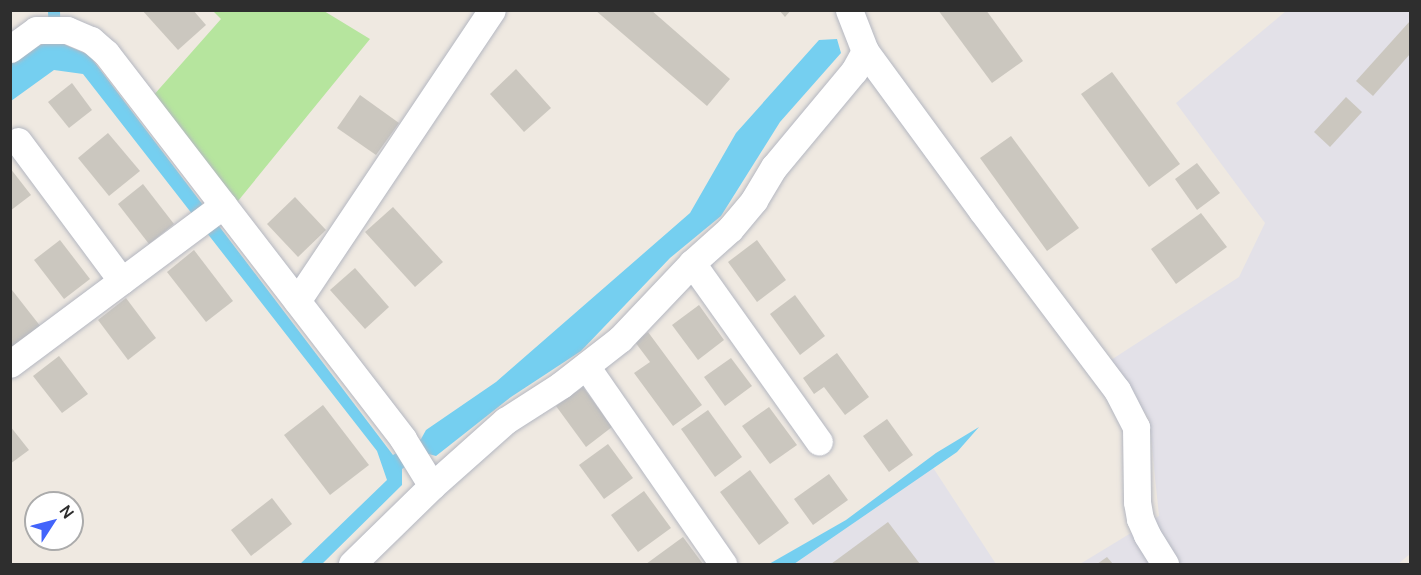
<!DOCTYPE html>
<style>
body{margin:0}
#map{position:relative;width:1421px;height:575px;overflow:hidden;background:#efe9e1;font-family:Manrope,sans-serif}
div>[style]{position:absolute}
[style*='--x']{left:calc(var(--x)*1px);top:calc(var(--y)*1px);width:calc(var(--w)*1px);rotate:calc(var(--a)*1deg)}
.industrial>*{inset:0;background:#e3e1e8}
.green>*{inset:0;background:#b6e59e}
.water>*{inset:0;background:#75cff0}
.building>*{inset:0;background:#cbc7bf}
.roads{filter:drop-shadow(0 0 2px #b4b7c1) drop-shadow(0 0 2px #b4b7c1)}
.minor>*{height:27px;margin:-13.5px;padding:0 13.5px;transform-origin:13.5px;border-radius:13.5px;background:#fff}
span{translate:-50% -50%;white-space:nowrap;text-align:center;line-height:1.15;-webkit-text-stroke:6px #fff;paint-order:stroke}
.frame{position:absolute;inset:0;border:12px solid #2e2e2e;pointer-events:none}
.north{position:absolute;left:24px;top:491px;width:60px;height:60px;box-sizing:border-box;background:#fff;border:2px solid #ababab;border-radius:50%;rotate:54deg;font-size:16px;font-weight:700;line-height:24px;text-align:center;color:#2e2e2e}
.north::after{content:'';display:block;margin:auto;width:21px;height:27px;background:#4264fb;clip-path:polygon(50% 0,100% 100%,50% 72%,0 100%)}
</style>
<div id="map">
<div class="industrial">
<div style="clip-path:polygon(1286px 11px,1410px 11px,1410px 554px,1398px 564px,1080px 564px,1159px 516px,1149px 419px,1111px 360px,1239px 277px,1265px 223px,1176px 103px)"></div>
<div style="clip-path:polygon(930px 463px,996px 564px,790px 564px)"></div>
</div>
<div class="green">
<div style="clip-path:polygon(213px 11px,324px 11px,370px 39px,238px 201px,152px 97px,221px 19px)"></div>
</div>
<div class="water">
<div style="clip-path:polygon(48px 11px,60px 11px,61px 43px,89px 55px,393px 455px,421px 439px,426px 430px,496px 382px,690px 213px,736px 133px,819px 40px,837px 39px,841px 53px,780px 122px,721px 216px,670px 258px,581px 351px,511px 397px,436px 456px,425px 453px,402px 469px,402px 485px,322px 564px,300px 564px,387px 480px,377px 451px,83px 74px,54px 70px,11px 101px,10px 64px,32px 48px,49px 42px)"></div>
<div style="clip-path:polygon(979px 427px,957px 452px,794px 564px,769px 564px,846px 520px,936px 453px)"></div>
</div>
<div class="building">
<div style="clip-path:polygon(142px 10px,193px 10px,206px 25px,178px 50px)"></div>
<div style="clip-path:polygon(595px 10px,651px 10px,730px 79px,707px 106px)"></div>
<div style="clip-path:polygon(779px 10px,791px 10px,785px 17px)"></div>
<div style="clip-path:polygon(938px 10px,986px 10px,1023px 61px,992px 83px)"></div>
<div style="clip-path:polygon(1410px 21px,1410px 54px,1373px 96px,1356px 81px)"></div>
<div style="clip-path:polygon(516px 69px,551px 108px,524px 132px,490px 94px)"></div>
<div style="clip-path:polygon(1112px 72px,1180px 164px,1149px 187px,1081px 94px)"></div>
<div style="clip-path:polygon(72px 83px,92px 110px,69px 128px,48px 102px)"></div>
<div style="clip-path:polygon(360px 95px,399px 123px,376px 155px,337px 128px)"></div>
<div style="clip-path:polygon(1346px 97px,1362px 112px,1330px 147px,1314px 132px)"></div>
<div style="clip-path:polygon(108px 133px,140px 171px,109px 196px,78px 158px)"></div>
<div style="clip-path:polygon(1011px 136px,1079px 228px,1047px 251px,980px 158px)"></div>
<div style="clip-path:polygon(1197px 163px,1220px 193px,1197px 210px,1175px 179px)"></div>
<div style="clip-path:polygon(10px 168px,31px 195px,10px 211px)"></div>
<div style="clip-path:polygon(143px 184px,174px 224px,149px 244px,118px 204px)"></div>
<div style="clip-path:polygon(295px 197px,326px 230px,298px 257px,267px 224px)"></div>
<div style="clip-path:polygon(393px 207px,443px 262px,415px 287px,365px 232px)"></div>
<div style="clip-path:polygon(1201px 213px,1227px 247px,1176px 284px,1151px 249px)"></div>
<div style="clip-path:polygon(60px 240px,90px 279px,64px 299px,34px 260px)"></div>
<div style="clip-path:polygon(757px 240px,786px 280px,757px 302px,728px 262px)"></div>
<div style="clip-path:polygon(194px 250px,233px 301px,206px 322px,167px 272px)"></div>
<div style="clip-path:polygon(355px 268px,389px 307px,365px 329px,330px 290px)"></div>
<div style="clip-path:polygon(12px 290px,41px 327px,10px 351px,10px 291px)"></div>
<div style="clip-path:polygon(795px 295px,825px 336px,800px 355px,770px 314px)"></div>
<div style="clip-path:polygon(126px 298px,156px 338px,128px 360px,98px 320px)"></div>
<div style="clip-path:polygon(699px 305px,724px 340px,698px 360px,672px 325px)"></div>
<div style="clip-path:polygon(648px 332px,702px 405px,673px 426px,634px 373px,650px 362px,635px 342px)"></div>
<div style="clip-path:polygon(837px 353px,869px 397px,845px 415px,824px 387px,814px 394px,803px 378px)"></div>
<div style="clip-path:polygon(59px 356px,88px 394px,62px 413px,33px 376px)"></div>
<div style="clip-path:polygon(731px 358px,752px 386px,725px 406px,704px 377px)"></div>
<div style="clip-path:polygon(583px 387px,612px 427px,586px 447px,556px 406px)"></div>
<div style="clip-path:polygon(323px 405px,369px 465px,330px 495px,284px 435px)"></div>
<div style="clip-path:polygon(769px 407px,797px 445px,770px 464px,742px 426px)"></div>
<div style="clip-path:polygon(708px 410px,742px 457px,715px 477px,681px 429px)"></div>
<div style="clip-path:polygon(887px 419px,913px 455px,889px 472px,863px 436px)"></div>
<div style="clip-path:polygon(10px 426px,29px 450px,10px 464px)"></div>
<div style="clip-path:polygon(608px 444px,633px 478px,604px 499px,579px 465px)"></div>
<div style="clip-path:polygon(750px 470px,789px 523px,759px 545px,720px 492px)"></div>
<div style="clip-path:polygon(829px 474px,848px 500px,813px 525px,794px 499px)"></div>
<div style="clip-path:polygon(644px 491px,671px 528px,638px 552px,611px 515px)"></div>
<div style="clip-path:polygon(272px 498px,292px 524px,251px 556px,231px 530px)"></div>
<div style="clip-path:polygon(888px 522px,920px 564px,831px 564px)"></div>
<div style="clip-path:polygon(683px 537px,703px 564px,646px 564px)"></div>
<div style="clip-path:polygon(1107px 557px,1113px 564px,1097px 564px)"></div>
</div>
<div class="roads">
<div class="minor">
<div style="--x:849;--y:10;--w:44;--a:68.7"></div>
<div style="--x:865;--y:51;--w:198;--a:53.8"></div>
<div style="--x:982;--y:211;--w:224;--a:53"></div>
<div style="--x:1117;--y:390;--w:42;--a:62.8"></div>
<div style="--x:1136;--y:427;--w:75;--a:89.2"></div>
<div style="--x:1137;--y:502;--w:17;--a:80"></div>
<div style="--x:1140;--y:519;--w:17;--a:66"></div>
<div style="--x:1147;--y:535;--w:34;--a:58"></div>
<div style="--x:10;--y:49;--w:32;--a:-36"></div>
<div style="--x:36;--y:30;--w:31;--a:0"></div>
<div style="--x:67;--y:30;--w:26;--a:23"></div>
<div style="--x:91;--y:40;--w:20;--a:41"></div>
<div style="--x:106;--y:53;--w:487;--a:52.4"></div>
<div style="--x:403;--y:439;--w:55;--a:58.3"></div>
<div style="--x:18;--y:141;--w:174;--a:53.4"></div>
<div style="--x:692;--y:263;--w:219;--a:54.6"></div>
<div style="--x:297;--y:301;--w:350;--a:-56.2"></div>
<div style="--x:10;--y:364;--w:266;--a:-36.7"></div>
<div style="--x:586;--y:366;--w:241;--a:55.3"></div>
<div style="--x:352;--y:564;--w:112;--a:-44.3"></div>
<div style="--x:432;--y:486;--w:98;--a:-41.7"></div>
<div style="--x:505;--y:421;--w:67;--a:-32.7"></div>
<div style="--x:561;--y:385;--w:75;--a:-37.9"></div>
<div style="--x:620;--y:339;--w:105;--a:-46.5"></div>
<div style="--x:692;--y:263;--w:51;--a:-41.8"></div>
<div style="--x:730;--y:229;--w:38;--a:-50"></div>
<div style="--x:754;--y:200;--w:39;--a:-59"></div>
<div style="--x:774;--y:167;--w:125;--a:-50.2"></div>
<div style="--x:854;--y:71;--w:23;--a:-61"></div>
</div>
</div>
<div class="frame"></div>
<div class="north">N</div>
</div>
